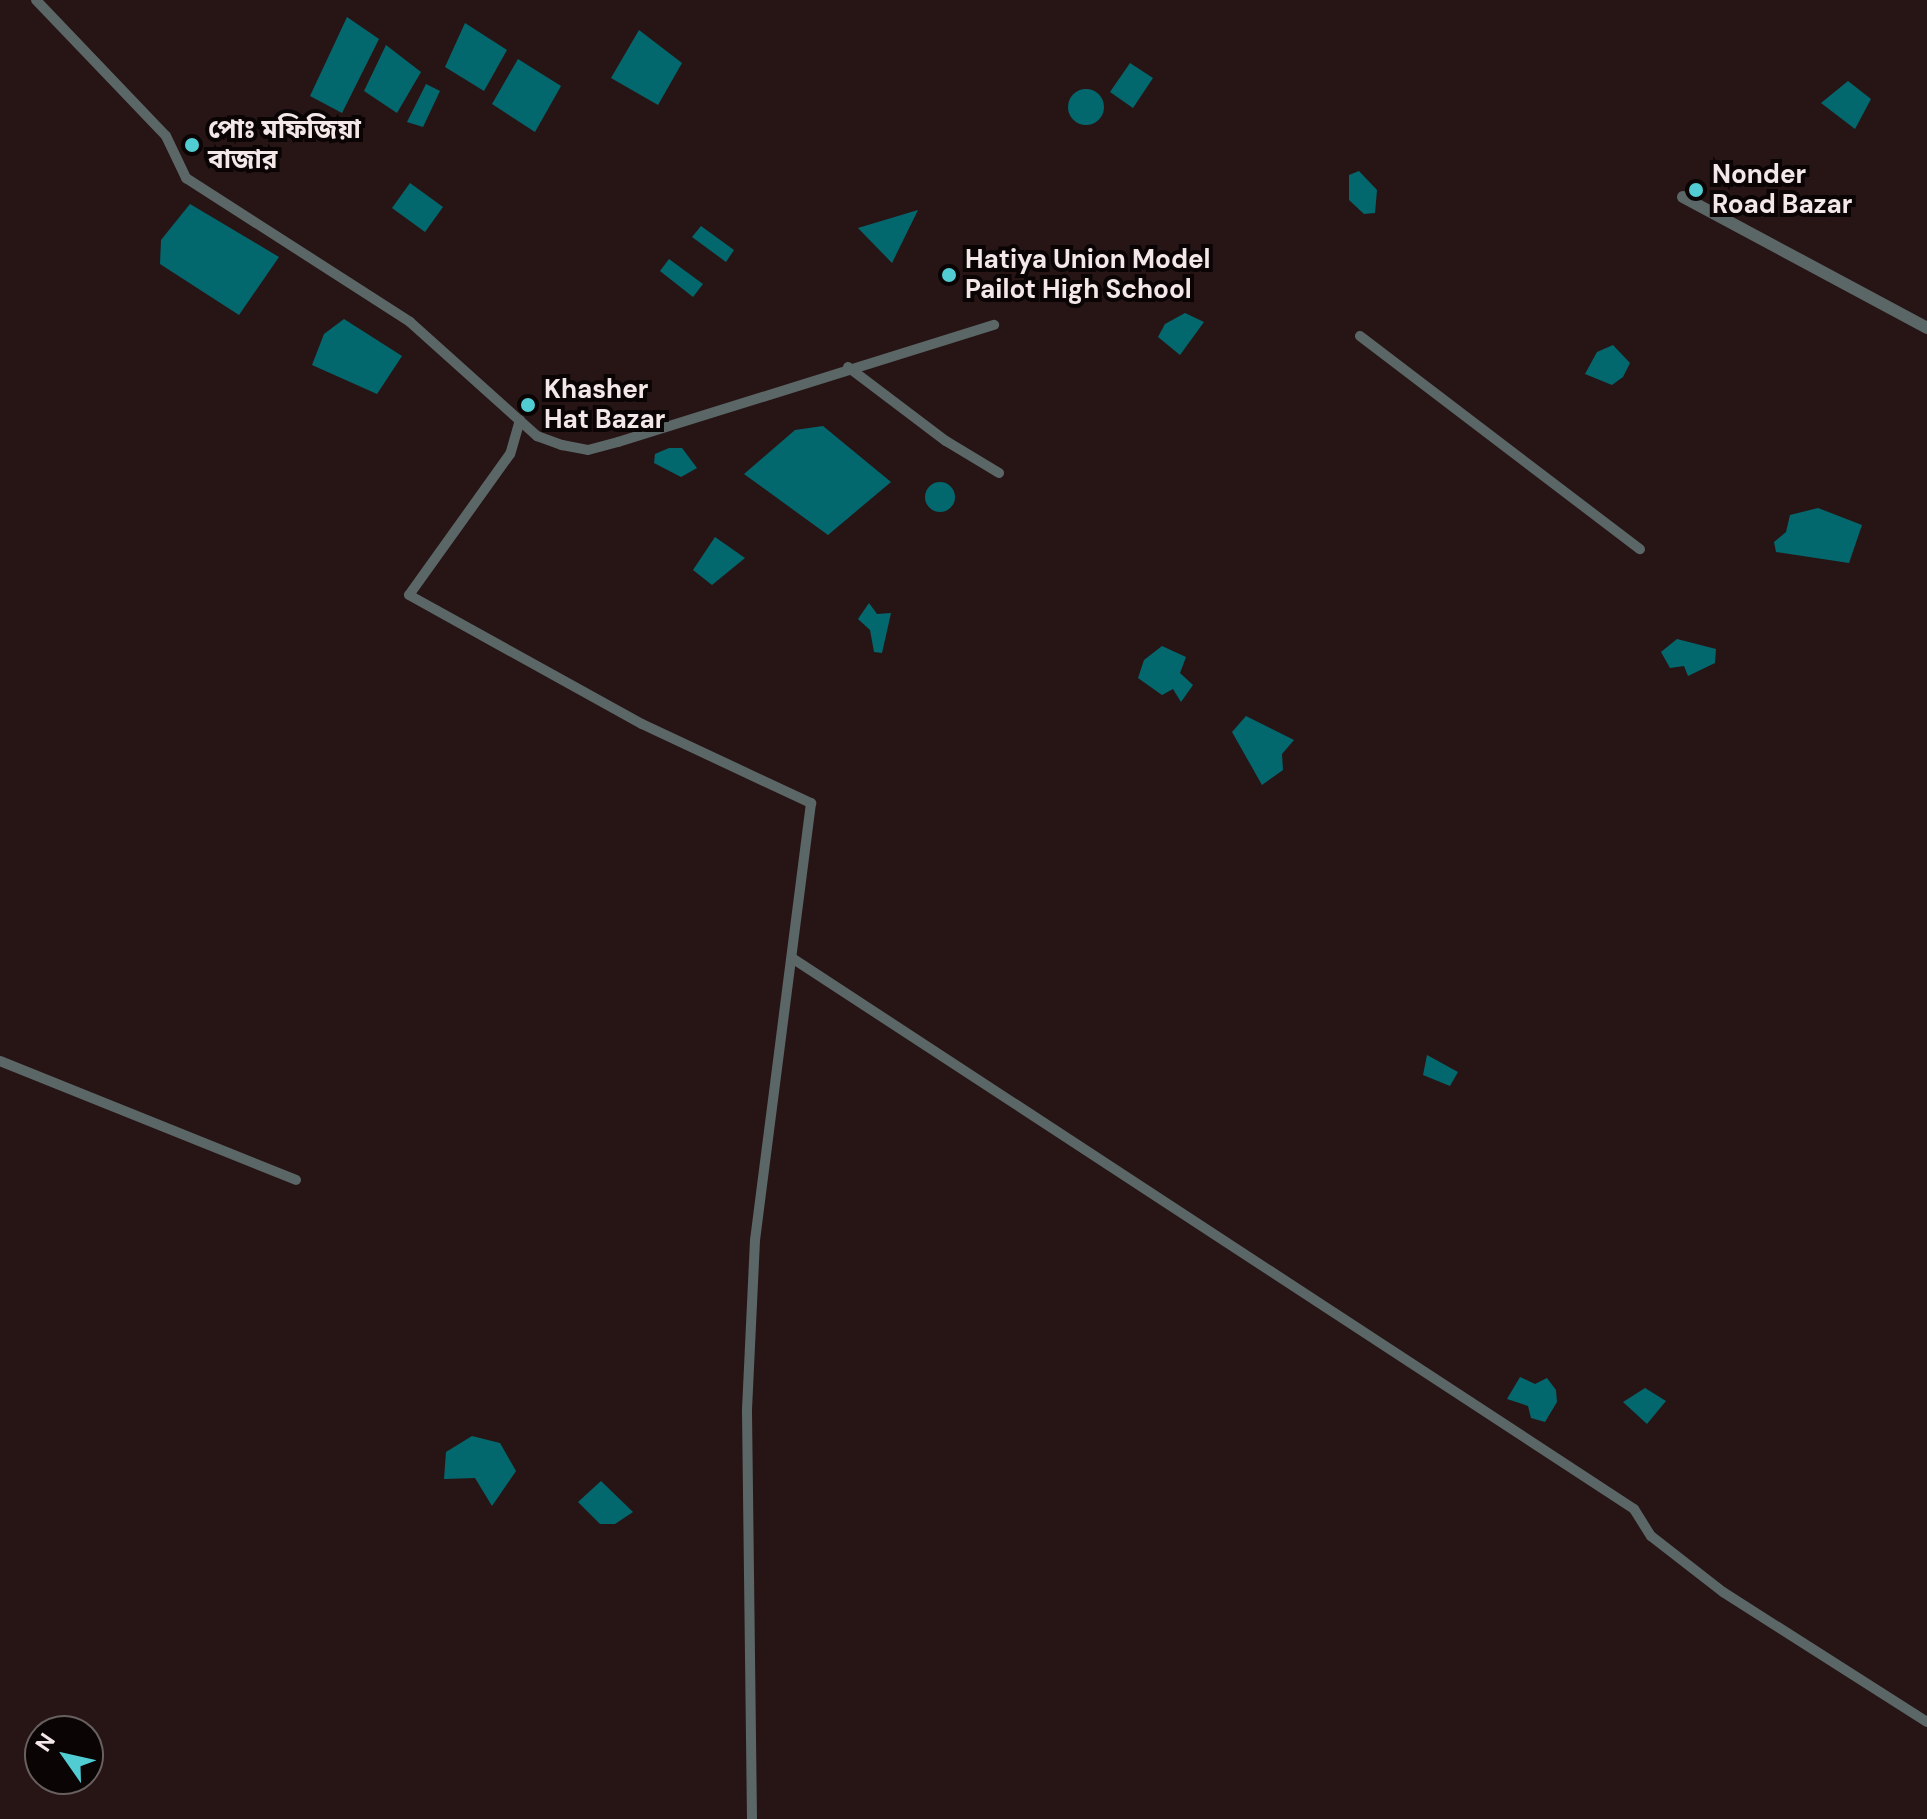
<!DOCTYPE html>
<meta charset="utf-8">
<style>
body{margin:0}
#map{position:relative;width:1927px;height:1819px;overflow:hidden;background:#271516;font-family:"DM Sans","Noto Sans Bengali",sans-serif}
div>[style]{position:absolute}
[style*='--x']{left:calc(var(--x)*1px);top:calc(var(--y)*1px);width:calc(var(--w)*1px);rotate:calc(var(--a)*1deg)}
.water>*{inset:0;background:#03686d}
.round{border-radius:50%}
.minor>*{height:10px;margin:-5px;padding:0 5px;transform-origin:5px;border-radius:5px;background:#5b6667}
.tertiary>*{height:12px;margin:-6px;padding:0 6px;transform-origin:6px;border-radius:6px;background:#5b6667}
.dots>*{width:22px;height:22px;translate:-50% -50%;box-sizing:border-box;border:4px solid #0a0405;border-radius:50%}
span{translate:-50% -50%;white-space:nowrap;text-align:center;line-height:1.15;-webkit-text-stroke:8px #0a0405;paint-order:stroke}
.poi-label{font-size:26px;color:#f4e7e7;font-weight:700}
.left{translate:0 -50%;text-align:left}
.north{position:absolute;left:24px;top:1715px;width:80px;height:80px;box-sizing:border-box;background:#0a0405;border:2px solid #685f5f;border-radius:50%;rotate:304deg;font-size:22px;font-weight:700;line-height:32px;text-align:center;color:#f4e7e7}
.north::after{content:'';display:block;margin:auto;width:28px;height:36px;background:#51ccd2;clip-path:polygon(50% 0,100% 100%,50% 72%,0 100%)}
</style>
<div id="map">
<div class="water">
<div style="clip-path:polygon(347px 17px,379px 39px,342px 113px,310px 96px)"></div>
<div style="clip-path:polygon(465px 23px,507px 50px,484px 91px,445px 67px)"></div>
<div style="clip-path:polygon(639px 30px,682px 63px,658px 105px,611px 78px)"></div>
<div style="clip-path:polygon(386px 45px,421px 72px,397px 113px,364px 91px)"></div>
<div style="clip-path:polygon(518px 59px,561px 86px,535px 132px,492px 104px)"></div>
<div style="clip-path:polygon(1130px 63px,1153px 78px,1133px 108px,1110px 92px)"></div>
<div style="clip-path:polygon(1848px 81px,1871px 99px,1855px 129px,1821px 103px)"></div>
<div style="clip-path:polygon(426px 84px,440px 91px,423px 127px,407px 122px)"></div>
<div class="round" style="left:1068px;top:89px;width:36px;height:36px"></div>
<div style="clip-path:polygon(1359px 171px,1377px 190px,1375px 213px,1364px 214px,1349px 200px,1349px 175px)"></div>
<div style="clip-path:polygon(410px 183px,443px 207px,425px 232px,392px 208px)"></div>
<div style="clip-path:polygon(190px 204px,279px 257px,239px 315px,160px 264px,161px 240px)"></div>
<div style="clip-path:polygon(918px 210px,892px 263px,858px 228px)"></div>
<div style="clip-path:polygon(701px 226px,734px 250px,726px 262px,692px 237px)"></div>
<div style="clip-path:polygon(669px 259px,703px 284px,693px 297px,660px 271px)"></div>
<div style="clip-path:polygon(1185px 313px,1204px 322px,1180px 355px,1158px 337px,1165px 324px)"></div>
<div style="clip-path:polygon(344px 319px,402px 356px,377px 394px,312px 365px,324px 334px)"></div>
<div style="clip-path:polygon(1613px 345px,1630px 363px,1623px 377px,1612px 385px,1585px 374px,1597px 352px)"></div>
<div style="clip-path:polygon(823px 426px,891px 482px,828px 535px,744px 474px,795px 430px)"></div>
<div style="clip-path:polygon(669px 448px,682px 448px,697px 468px,681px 477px,654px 463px,655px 454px)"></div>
<div class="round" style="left:925px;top:482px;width:30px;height:30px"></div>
<div style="clip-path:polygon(1818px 508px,1862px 525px,1849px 563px,1776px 552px,1774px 542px,1786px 532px,1790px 515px)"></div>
<div style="clip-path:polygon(715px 537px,745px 558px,712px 585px,693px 570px)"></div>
<div style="clip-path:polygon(869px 603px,877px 614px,891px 613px,882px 653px,874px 652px,870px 630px,858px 619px)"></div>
<div style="clip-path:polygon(1677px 639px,1716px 649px,1715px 663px,1688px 676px,1684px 666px,1670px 668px,1661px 652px)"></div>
<div style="clip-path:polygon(1162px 646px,1186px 657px,1180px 673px,1193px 685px,1181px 702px,1173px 689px,1162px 695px,1138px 678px,1144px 660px)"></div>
<div style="clip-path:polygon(1246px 716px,1294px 740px,1282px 754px,1283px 770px,1262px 785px,1232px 732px)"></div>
<div style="clip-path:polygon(1427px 1055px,1458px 1072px,1450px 1086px,1423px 1075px)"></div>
<div style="clip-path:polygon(1520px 1377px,1535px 1384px,1547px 1378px,1556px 1390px,1557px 1402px,1545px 1422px,1531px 1418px,1528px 1406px,1507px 1399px)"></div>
<div style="clip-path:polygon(1645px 1388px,1666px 1401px,1647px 1424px,1623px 1402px)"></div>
<div style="clip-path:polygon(472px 1436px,500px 1443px,516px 1471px,492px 1506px,475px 1478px,444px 1479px,446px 1452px)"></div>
<div style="clip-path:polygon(601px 1481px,633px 1512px,615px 1524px,600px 1524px,578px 1502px)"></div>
</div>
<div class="minor">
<div style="--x:36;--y:0;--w:188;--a:46.3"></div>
<div style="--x:166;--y:136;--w:47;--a:64.5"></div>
<div style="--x:186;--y:178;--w:266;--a:32.7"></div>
<div style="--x:410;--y:322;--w:171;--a:41.9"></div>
<div style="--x:537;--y:436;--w:27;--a:20"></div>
<div style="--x:562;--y:445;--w:26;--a:11"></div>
<div style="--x:588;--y:450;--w:31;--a:-15"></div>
<div style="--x:618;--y:442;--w:394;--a:-17.3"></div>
<div style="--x:1360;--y:336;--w:352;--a:37.3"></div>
<div style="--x:848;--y:367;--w:123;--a:37.1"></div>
<div style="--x:946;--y:441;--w:62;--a:31.1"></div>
<div style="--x:520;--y:420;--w:35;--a:106"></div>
<div style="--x:510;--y:454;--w:173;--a:125.6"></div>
<div style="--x:409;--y:595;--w:266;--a:29"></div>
<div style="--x:642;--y:724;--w:187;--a:25.1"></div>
<div style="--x:811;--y:803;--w:441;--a:97.3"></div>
<div style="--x:755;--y:1240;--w:171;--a:92.7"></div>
<div style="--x:747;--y:1411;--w:408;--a:89.3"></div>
<div style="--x:792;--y:958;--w:1006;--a:33.2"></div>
<div style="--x:1634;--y:1509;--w:32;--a:58"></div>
<div style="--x:1651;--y:1536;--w:91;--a:37.9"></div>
<div style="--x:1723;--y:1592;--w:242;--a:32.5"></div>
<div style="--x:0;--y:1061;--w:319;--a:21.9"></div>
</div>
<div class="tertiary">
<div style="--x:1683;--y:197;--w:277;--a:28.2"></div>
</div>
<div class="dots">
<div style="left:192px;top:145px;background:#51ccd2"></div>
<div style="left:1696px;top:190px;background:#51ccd2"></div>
<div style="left:949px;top:275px;background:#51ccd2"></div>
<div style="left:528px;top:405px;background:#51ccd2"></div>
</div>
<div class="poi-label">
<span class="left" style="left:208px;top:145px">পোঃ মফিজিয়া<br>বাজার</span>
<span class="left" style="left:1712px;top:190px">Nonder<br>Road Bazar</span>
<span class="left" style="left:965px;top:275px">Hatiya Union Model<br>Pailot High School</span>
<span class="left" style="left:544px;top:405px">Khasher<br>Hat Bazar</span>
</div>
<div class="north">N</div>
</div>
